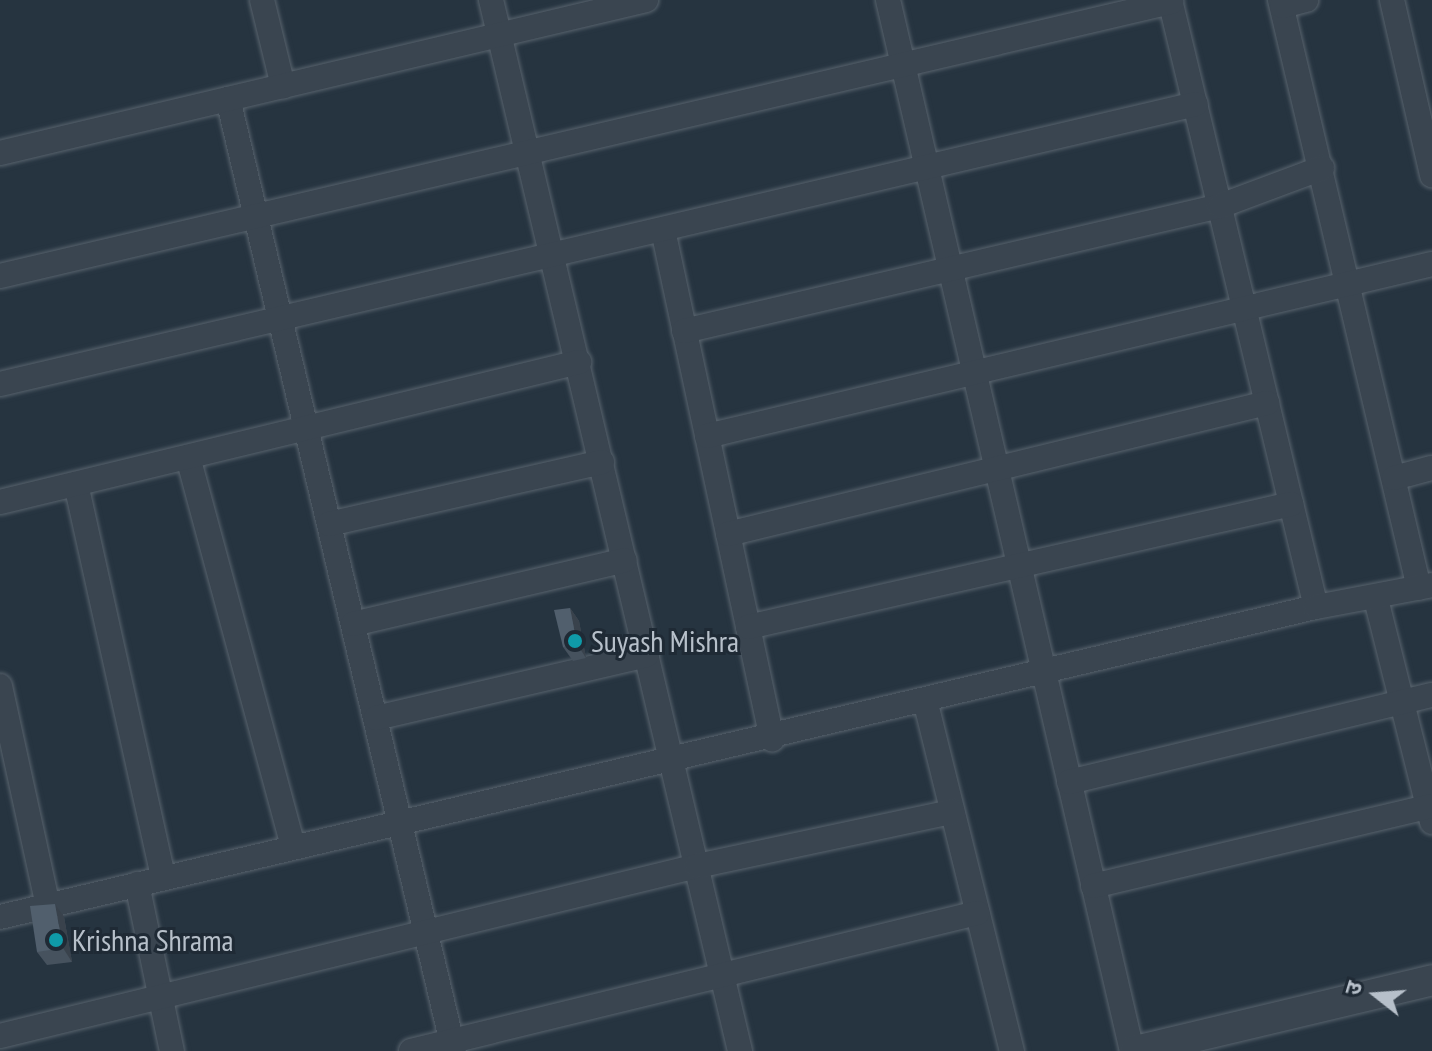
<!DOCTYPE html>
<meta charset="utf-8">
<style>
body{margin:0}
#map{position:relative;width:1432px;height:1051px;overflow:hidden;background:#263440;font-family:"PT Sans Narrow","Noto Sans Devanagari",sans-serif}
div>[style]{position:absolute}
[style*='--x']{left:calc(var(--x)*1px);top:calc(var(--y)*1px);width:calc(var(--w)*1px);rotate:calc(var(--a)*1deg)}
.roads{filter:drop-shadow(0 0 2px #58636d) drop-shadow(0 0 2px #58636d)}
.minor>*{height:24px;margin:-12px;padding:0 12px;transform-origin:12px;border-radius:12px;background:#3a4550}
.tertiary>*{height:30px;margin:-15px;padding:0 15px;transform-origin:15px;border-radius:15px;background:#3a4550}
.wall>*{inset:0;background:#46525e}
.shaded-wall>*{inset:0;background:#39424c}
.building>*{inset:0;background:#515f6d}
.dots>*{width:22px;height:22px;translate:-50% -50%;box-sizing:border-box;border:4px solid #1f2a35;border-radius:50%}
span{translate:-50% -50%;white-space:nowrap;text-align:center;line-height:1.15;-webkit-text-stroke:6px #1f2a35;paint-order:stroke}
.poi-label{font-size:30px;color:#b7c0ca}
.left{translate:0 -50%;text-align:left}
.north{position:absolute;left:1336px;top:955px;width:80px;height:80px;-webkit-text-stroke:6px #1f2a35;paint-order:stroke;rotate:287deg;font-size:22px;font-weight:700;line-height:32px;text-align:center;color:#b7c0ca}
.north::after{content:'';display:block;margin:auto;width:28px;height:36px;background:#b7c0ca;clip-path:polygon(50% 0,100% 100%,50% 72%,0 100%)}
</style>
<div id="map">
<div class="roads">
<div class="minor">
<div style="--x:262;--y:0;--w:89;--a:76.3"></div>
<div style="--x:491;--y:0;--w:1080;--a:76.67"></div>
<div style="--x:888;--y:0;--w:1079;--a:76.93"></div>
<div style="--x:1170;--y:0;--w:624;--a:76.48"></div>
<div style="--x:1280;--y:0;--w:604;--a:76.7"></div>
<div style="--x:1392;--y:0;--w:180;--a:77.1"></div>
<div style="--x:1282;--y:6;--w:25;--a:-14"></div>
<div style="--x:228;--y:99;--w:978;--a:76.65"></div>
<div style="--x:0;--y:153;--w:664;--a:-13.32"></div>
<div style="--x:663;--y:230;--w:521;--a:77.91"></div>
<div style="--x:0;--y:276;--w:1203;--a:-13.17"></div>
<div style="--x:684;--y:331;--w:550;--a:-13.13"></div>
<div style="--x:1220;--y:206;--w:109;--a:-20.4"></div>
<div style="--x:0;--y:384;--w:1228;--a:-13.18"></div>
<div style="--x:707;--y:436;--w:745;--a:-13.35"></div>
<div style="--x:188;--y:457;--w:404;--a:74.9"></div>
<div style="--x:1394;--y:478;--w:39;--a:-15"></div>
<div style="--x:76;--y:484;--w:403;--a:77.5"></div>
<div style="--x:0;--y:502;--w:596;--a:-13.59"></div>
<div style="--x:329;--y:524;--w:280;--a:-12.8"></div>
<div style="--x:728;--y:534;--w:555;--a:-13.66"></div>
<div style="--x:1376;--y:599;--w:230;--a:75.9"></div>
<div style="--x:353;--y:624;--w:279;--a:-13.2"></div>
<div style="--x:748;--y:627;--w:557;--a:-12.76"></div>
<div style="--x:0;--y:686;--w:225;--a:77.7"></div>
<div style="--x:925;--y:700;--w:362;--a:76.1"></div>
<div style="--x:376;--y:718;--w:278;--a:-13.1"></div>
<div style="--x:1069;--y:782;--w:373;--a:-13.5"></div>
<div style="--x:137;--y:884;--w:171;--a:78.2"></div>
<div style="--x:1093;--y:886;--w:348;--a:-13.3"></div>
<div style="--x:0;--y:917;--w:1352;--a:-13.26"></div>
<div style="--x:1316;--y:607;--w:118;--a:-10.7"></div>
<div style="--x:0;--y:1036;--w:717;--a:-13.71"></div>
<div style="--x:697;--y:866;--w:261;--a:-12"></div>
<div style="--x:411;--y:1051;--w:583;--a:-13.7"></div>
</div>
<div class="tertiary">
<div style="--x:1135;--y:1051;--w:305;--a:-13.4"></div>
</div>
</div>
<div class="wall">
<div style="clip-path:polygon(570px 608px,579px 621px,586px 658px,573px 661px,563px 647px)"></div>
<div style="clip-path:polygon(64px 917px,72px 962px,47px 965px,37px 952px)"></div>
</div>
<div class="shaded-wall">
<div style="clip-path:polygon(570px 608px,579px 621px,586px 658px,577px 644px)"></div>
<div style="clip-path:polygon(55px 904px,64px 917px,72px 962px,63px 948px)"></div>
</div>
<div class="building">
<div style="clip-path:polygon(570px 608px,577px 644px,563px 647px,554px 610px)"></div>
<div style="clip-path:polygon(55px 904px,63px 948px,37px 952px,30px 906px)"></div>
</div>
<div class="dots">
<div style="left:575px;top:641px;background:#0f9aa8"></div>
<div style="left:56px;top:940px;background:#0f9aa8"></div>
</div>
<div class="poi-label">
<span class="left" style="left:591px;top:641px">Suyash Mishra</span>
<span class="left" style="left:72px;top:940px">Krishna Shrama</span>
</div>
<div class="north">उ</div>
</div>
